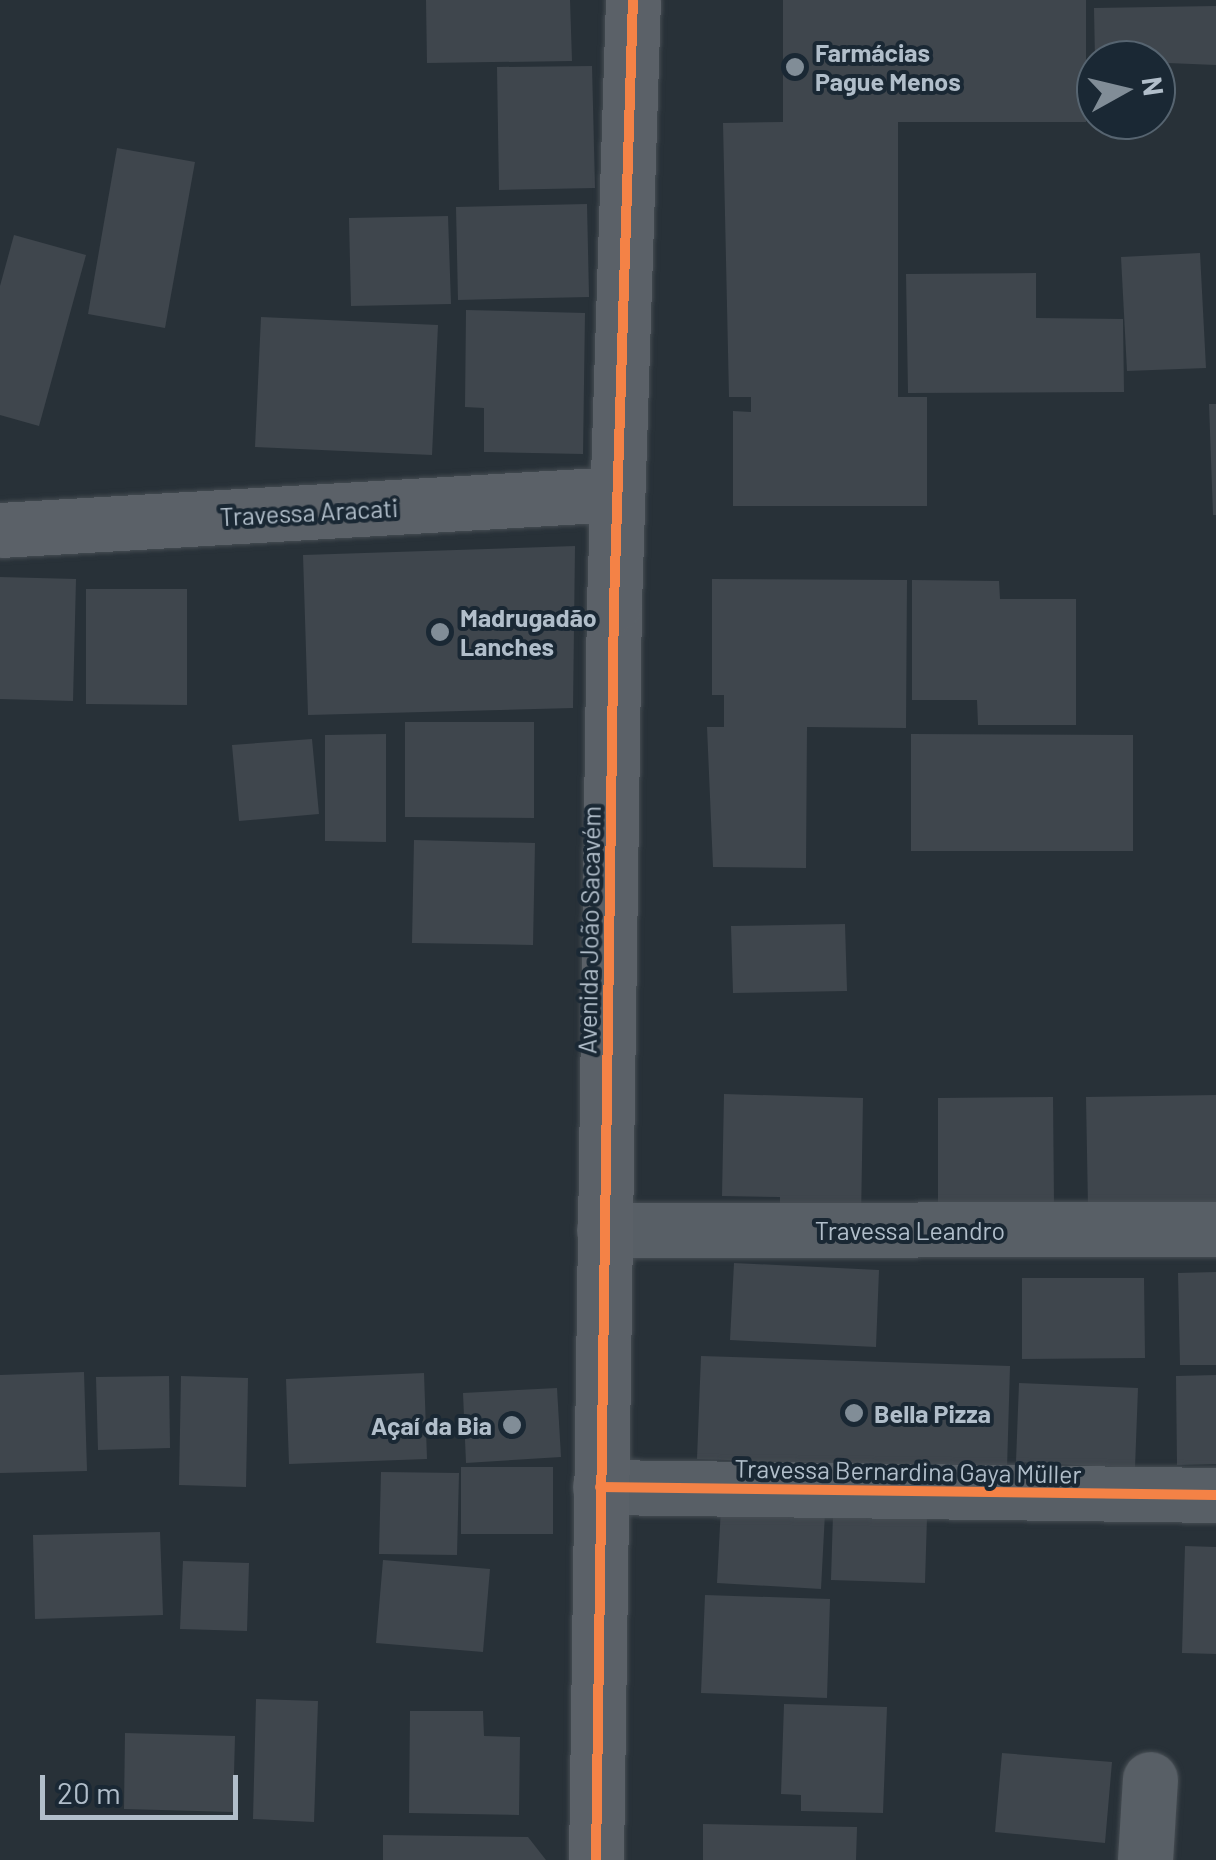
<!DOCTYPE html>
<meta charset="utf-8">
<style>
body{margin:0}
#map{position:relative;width:1216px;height:1860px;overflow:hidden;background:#283138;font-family:Barlow,sans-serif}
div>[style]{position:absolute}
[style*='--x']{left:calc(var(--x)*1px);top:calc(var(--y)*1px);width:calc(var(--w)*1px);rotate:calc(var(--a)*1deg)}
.building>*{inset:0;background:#3f464d}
.roads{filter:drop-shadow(0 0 2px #464d53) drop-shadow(0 0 2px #464d53)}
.minor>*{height:55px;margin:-27.5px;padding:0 27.5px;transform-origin:27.5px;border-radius:27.5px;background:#585f66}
.major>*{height:55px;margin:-27.5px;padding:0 27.5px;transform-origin:27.5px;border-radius:27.5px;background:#5b6168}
.cycleway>*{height:10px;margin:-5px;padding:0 5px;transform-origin:5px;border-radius:5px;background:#f48246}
.dots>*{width:28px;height:28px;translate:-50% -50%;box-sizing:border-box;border:5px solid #1a2834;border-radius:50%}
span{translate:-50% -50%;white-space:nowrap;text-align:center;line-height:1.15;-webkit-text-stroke:8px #1a2834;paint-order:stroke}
.poi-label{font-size:25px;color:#b1beca;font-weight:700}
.left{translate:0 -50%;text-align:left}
.right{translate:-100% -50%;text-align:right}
.street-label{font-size:25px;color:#b1beca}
.north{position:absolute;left:1076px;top:40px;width:100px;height:100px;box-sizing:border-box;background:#1a2834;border:2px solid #566470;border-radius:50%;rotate:82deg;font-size:28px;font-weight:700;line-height:40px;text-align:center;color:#b1beca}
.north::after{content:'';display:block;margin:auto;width:35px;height:45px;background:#818d97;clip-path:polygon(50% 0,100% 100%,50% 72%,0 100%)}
.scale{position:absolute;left:40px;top:1775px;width:198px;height:45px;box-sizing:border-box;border:5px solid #b1beca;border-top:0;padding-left:12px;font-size:30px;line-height:35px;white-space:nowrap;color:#b1beca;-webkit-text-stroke:8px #1a2834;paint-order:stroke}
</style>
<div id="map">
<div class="building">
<div style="clip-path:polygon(426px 0,570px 0,572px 61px,427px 63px)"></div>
<div style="clip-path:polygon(783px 0,1086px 0,1086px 122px,898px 122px,898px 397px,927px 397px,927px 506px,733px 506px,733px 411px,751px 412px,751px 397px,729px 397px,723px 123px,783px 122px)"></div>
<div style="clip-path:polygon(1216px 6px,1216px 65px,1095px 60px,1094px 8px)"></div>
<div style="clip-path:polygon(592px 66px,595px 188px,499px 190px,497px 67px)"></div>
<div style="clip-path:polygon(117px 148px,195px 162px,165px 328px,88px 314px)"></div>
<div style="clip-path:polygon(587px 204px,589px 297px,458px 300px,456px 207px)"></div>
<div style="clip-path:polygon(448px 216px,451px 304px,351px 306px,349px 218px)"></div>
<div style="clip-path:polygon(14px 235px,86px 255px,39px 426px,0 415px,0 286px)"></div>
<div style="clip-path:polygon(1200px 253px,1206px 368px,1127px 371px,1121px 257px)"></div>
<div style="clip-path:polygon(1036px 273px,1036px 318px,1123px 319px,1124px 392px,908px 393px,906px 274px)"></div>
<div style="clip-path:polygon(466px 310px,585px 313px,583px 454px,484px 452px,484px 408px,465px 407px)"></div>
<div style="clip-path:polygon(261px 317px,438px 325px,432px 455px,255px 447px)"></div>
<div style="clip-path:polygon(1209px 404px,1216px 404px,1216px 515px,1213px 515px)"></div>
<div style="clip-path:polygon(575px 546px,573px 708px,308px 715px,303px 555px)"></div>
<div style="clip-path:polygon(0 577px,76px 579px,73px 701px,0 699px)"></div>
<div style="clip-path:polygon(712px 579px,907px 580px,906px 728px,807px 727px,806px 868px,713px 867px,707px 727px,724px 727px,724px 695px,712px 695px)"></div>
<div style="clip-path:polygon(912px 580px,999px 581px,1000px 599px,1076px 599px,1076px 725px,978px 725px,977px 700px,912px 700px)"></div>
<div style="clip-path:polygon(86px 589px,187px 589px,187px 705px,86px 704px)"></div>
<div style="clip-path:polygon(405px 722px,534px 722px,534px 818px,405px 817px)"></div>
<div style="clip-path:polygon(386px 734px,386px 842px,325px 841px,325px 735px)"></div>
<div style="clip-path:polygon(911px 734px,1133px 735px,1133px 851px,911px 851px)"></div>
<div style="clip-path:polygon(312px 739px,319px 814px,239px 821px,232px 745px)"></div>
<div style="clip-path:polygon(414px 840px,535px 843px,533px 945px,412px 943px)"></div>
<div style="clip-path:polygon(845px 924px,847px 991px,733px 993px,731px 926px)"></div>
<div style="clip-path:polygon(724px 1094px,863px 1098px,861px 1220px,780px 1218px,780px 1197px,722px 1196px)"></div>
<div style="clip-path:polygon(1216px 1095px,1216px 1205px,1088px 1207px,1086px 1097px)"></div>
<div style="clip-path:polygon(1053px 1097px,1054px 1205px,938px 1205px,938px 1098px)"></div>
<div style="clip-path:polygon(734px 1263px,879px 1270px,876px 1347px,730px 1340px)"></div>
<div style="clip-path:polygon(1216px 1272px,1216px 1365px,1180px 1365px,1178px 1273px)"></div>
<div style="clip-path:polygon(1022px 1278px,1144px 1278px,1145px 1358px,1022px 1359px)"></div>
<div style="clip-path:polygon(701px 1356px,1010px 1366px,1007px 1469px,697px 1459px)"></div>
<div style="clip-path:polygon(84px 1372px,87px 1471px,0 1473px,0 1375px)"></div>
<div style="clip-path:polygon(424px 1373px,427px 1459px,289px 1464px,286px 1379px)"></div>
<div style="clip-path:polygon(1216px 1375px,1216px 1464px,1177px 1465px,1176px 1376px)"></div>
<div style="clip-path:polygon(169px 1376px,170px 1448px,98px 1450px,96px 1377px)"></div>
<div style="clip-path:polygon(181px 1376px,248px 1378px,246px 1487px,179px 1485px)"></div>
<div style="clip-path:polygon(1019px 1383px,1138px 1388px,1135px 1468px,1016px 1462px)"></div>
<div style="clip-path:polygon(557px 1388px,561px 1457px,466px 1463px,463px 1393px)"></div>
<div style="clip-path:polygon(461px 1467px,553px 1467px,553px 1534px,461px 1534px)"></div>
<div style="clip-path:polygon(381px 1472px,459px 1473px,457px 1555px,379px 1554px)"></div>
<div style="clip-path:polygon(721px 1507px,825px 1513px,821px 1589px,717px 1583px)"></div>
<div style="clip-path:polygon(833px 1514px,927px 1517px,925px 1583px,831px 1580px)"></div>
<div style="clip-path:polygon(160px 1532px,163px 1615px,35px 1619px,33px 1535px)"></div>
<div style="clip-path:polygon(1185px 1546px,1216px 1547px,1216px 1654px,1182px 1653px)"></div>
<div style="clip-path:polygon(383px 1560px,490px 1569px,483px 1652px,376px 1643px)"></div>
<div style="clip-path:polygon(183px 1561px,249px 1563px,247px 1631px,180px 1629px)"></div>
<div style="clip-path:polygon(705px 1595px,830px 1599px,827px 1698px,701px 1693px)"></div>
<div style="clip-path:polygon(256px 1699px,318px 1701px,314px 1822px,253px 1819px)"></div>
<div style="clip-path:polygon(784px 1704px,887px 1707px,883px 1813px,801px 1811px,801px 1795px,781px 1794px)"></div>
<div style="clip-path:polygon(410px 1711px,483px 1711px,484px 1736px,520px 1737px,519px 1815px,409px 1813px)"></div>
<div style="clip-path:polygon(125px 1733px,235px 1736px,233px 1812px,124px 1809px)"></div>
<div style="clip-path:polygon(1002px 1753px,1112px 1762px,1105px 1843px,995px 1832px)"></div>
<div style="clip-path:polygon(703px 1824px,857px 1827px,856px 1860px,703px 1860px)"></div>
<div style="clip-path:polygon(383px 1835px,528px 1837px,546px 1860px,383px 1860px)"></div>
</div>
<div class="roads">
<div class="minor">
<div style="--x:604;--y:1230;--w:612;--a:-0.09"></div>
<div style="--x:600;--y:1487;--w:616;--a:0.74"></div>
<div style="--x:1145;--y:1860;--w:81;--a:-86.5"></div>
</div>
<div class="major">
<div style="--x:0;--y:530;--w:618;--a:-3.34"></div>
<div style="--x:596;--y:1860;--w:1256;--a:-89.18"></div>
<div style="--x:614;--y:604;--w:604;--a:-88.2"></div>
</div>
</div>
<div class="cycleway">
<div style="--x:600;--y:1487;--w:616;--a:0.74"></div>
<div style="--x:596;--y:1860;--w:1256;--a:-89.18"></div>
<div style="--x:614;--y:604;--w:604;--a:-88.2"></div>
</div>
<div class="dots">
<div style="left:795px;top:67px;background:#818d97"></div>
<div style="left:440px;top:632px;background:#818d97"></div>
<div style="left:854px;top:1413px;background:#818d97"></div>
<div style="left:512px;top:1425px;background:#818d97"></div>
</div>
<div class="poi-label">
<span class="left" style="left:815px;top:67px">Farmácias<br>Pague Menos</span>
<span class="left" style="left:460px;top:632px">Madrugadão<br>Lanches</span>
<span class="left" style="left:874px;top:1413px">Bella Pizza</span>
<span class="right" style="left:492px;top:1425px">Açaí da Bia</span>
</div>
<div class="street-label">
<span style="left:309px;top:512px;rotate:-3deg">Travessa Aracati</span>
<span style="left:589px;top:930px;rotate:-89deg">Avenida João Sacavém</span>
<span style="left:910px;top:1230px">Travessa Leandro</span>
<span style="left:908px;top:1471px;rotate:1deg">Travessa Bernardina Gaya Müller</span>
</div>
<div class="north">N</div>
<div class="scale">20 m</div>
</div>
